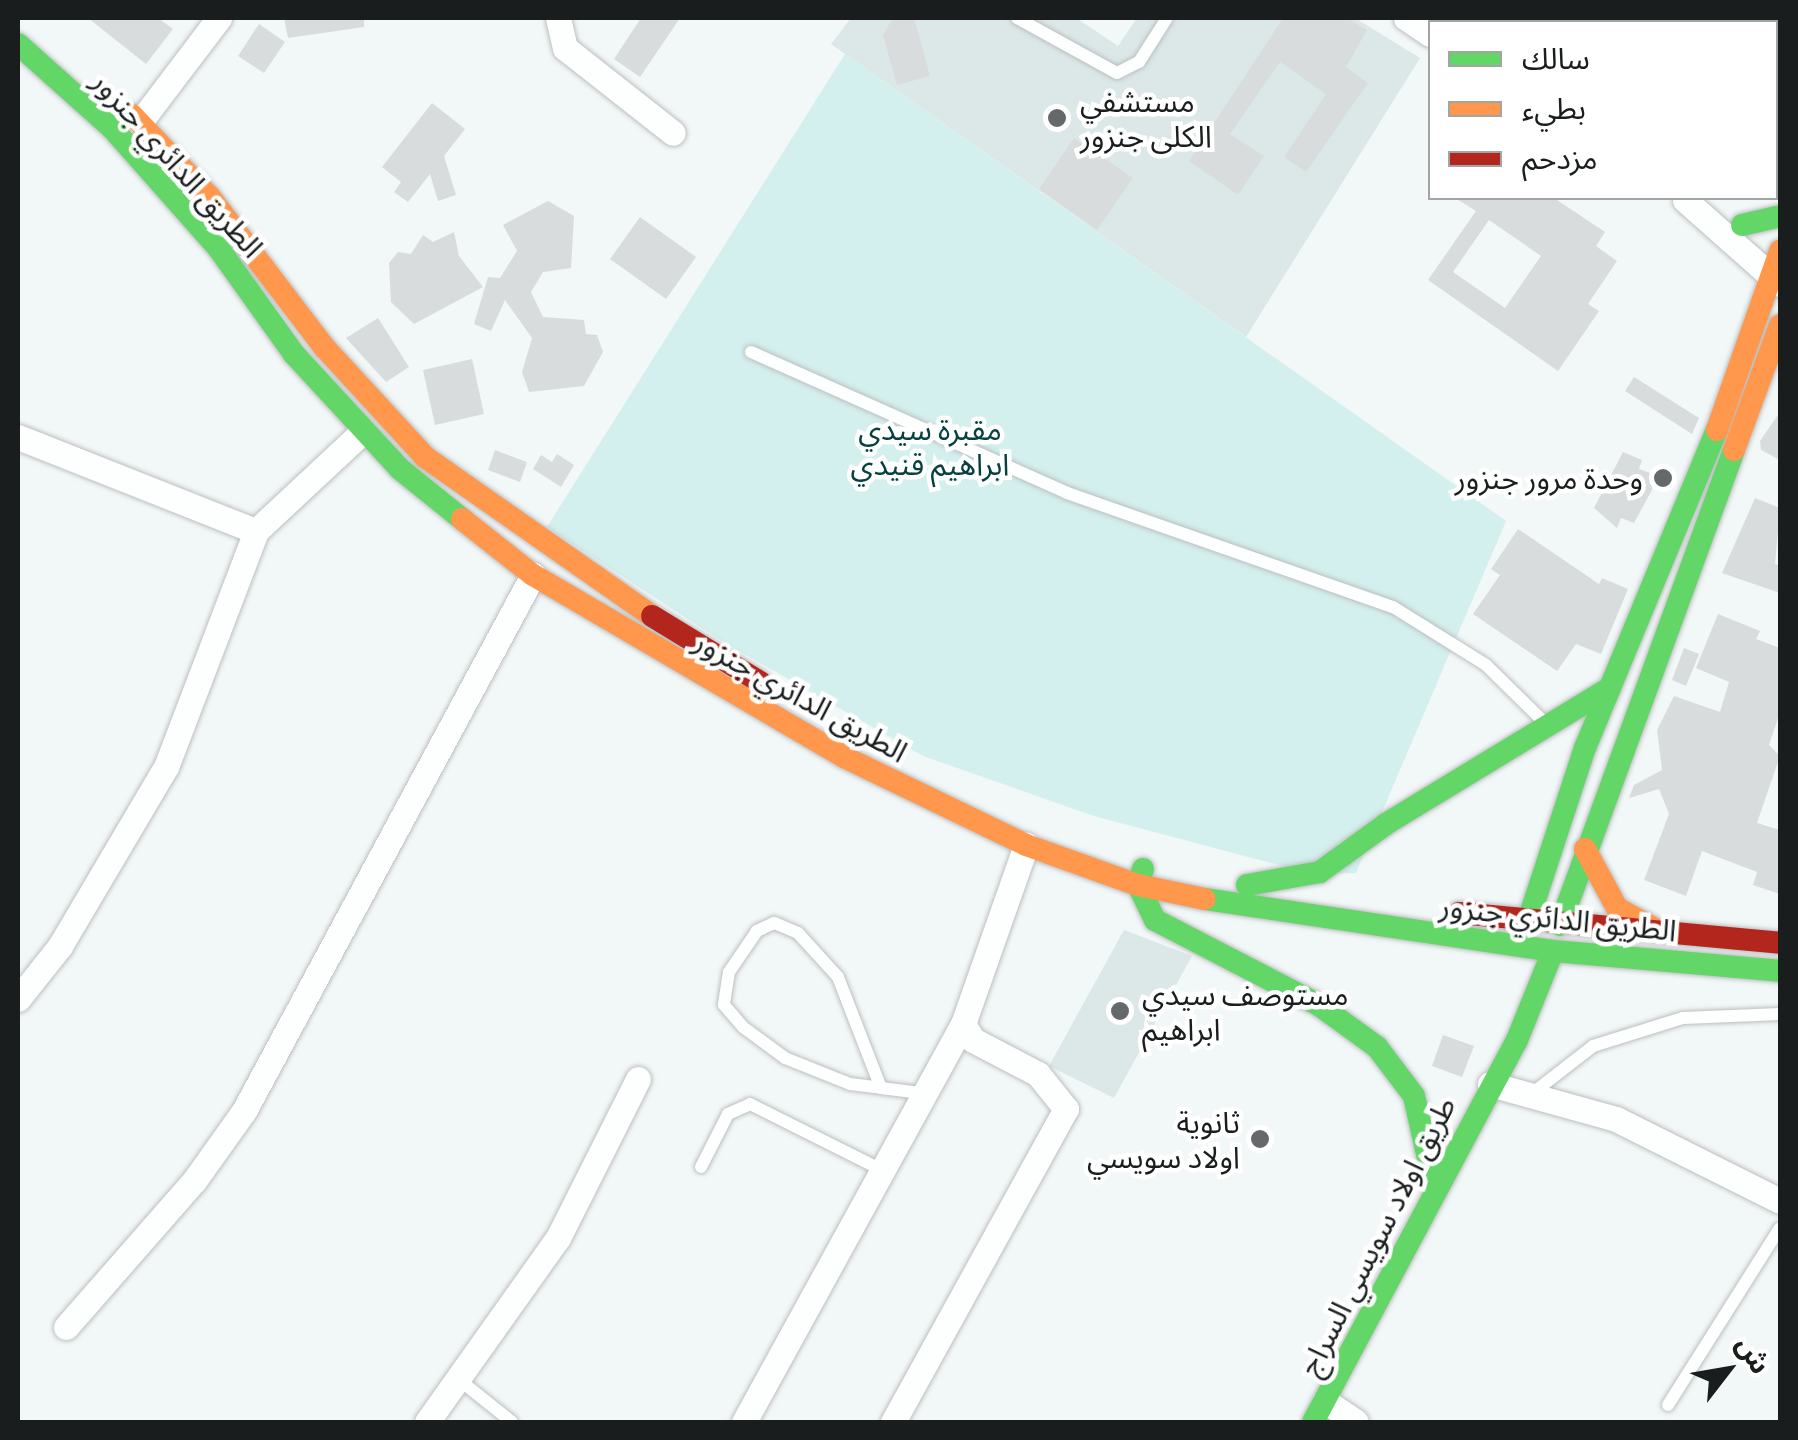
<!DOCTYPE html>
<meta charset="utf-8">
<style>
body{margin:0}
#map{position:relative;width:1798px;height:1440px;overflow:hidden;background:#f2f7f7;font-family:"PT Sans Narrow","Noto Sans Arabic",sans-serif}
div>[style]{position:absolute}
[style*='--x']{left:calc(var(--x)*1px);top:calc(var(--y)*1px);width:calc(var(--w)*1px);rotate:calc(var(--a)*1deg)}
.built>*{inset:0;background:#dce8e8}
.green>*{inset:0;background:#d3efee}
.building>*{inset:0;background:#d8dcdc}
.roads{filter:drop-shadow(0 0 2px #bcbfbf) drop-shadow(0 0 2px #bcbfbf)}
.lane>*{height:12px;margin:-6px;padding:0 6px;transform-origin:6px;border-radius:6px;background:#fdfefe}
.street>*{height:25px;margin:-12.5px;padding:0 12.5px;transform-origin:12.5px;border-radius:12.5px;background:#fdfefe}
.fast>*{height:22px;margin:-11px;padding:0 11px;transform-origin:11px;border-radius:11px;background:#63d668}
.slow>*{height:22px;margin:-11px;padding:0 11px;transform-origin:11px;border-radius:11px;background:#ff974d}
.jam>*{height:22px;margin:-11px;padding:0 11px;transform-origin:11px;border-radius:11px;background:#b3261e}
.dots>*{width:28px;height:28px;translate:-50% -50%;box-sizing:border-box;border:5px solid #fff;border-radius:50%}
span{translate:-50% -50%;white-space:nowrap;text-align:center;line-height:1.15;-webkit-text-stroke:9px #fff;paint-order:stroke}
.poi-label{font-size:30px;color:#1a1d1d}
.left{translate:0 -50%;text-align:left}
.right{translate:-100% -50%;text-align:right}
.street-label{font-size:30px;color:#1a1d1d}
.park-label{font-size:30px;color:#06403f}
.frame{position:absolute;inset:0;border:20px solid #1a1d1d;pointer-events:none}
.legend{position:absolute;left:1428px;top:20px;width:350px;height:180px;box-sizing:border-box;background:#fff;border:2px solid #a3a5a5;margin:0;padding:12px 18px;list-style:none;font-size:30px;color:#1a1d1d}
.legend li{display:flex;align-items:center;gap:20px;height:50px}
.legend b{width:50px;border:2px solid #a3a5a5}
.north{position:absolute;left:1678px;top:1320px;width:100px;height:100px;-webkit-text-stroke:8px #fff;paint-order:stroke;rotate:59deg;font-size:28px;font-weight:700;line-height:40px;text-align:center;color:#1a1d1d}
.north::after{content:'';display:block;margin:auto;width:35px;height:45px;background:#1a1d1d;clip-path:polygon(50% 0,100% 100%,50% 72%,0 100%)}
</style>
<div id="map">
<div class="built">
<div style="clip-path:polygon(851px 18px,1076px 18px,1118px 46px,1137px 18px,1355px 18px,1420px 58px,1246px 337px,831px 44px)"></div>
<div style="clip-path:polygon(1124px 930px,1192px 956px,1114px 1098px,1049px 1066px)"></div>
</div>
<div class="green">
<div style="clip-path:polygon(845px 54px,1506px 521px,1356px 873px,1313px 874px,1094px 816px,923px 756px,720px 640px,547px 527px)"></div>
</div>
<div class="building">
<div style="clip-path:polygon(88px 18px,158px 18px,173px 29px,146px 64px)"></div>
<div style="clip-path:polygon(284px 18px,364px 18px,364px 27px,288px 38px)"></div>
<div style="clip-path:polygon(641px 18px,680px 18px,640px 77px,614px 59px)"></div>
<div style="clip-path:polygon(893px 18px,914px 18px,930px 76px,897px 85px,883px 35px)"></div>
<div style="clip-path:polygon(1283px 18px,1347px 18px,1367px 30px,1346px 67px,1368px 83px,1306px 172px,1284px 157px,1326px 94px,1280px 62px,1230px 134px,1264px 156px,1238px 195px,1189px 161px)"></div>
<div style="clip-path:polygon(259px 24px,285px 42px,264px 73px,238px 56px)"></div>
<div style="clip-path:polygon(432px 103px,465px 129px,444px 156px,456px 195px,438px 201px,430px 174px,408px 202px,394px 192px,401px 182px,382px 167px)"></div>
<div style="clip-path:polygon(1074px 138px,1133px 178px,1097px 230px,1039px 189px)"></div>
<div style="clip-path:polygon(evenodd,1455px 198px,1554px 198px,1605px 232px,1596px 246px,1617px 261px,1588px 304px,1599px 311px,1558px 371px,1428px 280px,1476px 211px,1455px 198px,1489px 220px,1541px 256px,1505px 308px,1453px 272px,1489px 220px)"></div>
<div style="clip-path:polygon(548px 201px,574px 216px,571px 268px,543px 272px,531px 292px,543px 317px,584px 320px,586px 334px,597px 335px,603px 352px,584px 386px,529px 392px,522px 372px,532px 338px,505px 300px,491px 331px,474px 324px,488px 277px,500px 278px,517px 251px,503px 225px)"></div>
<div style="clip-path:polygon(640px 217px,696px 257px,666px 299px,610px 259px)"></div>
<div style="clip-path:polygon(454px 232px,459px 256px,483px 287px,414px 324px,391px 302px,389px 263px,398px 252px,411px 254px,423px 235px,433px 242px)"></div>
<div style="clip-path:polygon(378px 318px,409px 367px,386px 382px,346px 338px)"></div>
<div style="clip-path:polygon(472px 359px,484px 414px,435px 425px,423px 370px)"></div>
<div style="clip-path:polygon(1634px 377px,1699px 418px,1692px 434px,1625px 391px)"></div>
<div style="clip-path:polygon(1780px 412px,1780px 460px,1761px 450px,1760px 441px)"></div>
<div style="clip-path:polygon(495px 450px,527px 462px,520px 482px,488px 470px)"></div>
<div style="clip-path:polygon(1623px 452px,1642px 460px,1639px 469px,1653px 474px,1652px 490px,1634px 523px,1621px 518px,1617px 528px,1594px 508px)"></div>
<div style="clip-path:polygon(557px 454px,574px 465px,561px 487px,533px 469px,541px 455px,552px 462px)"></div>
<div style="clip-path:polygon(1755px 498px,1780px 508px,1775px 564px,1780px 566px,1780px 593px,1722px 573px)"></div>
<div style="clip-path:polygon(1518px 529px,1599px 584px,1602px 578px,1628px 589px,1601px 654px,1576px 644px,1557px 671px,1473px 614px,1500px 575px,1491px 569px)"></div>
<div style="clip-path:polygon(1718px 614px,1760px 631px,1756px 639px,1780px 648px,1780px 712px,1769px 745px,1780px 756px,1757px 823px,1780px 830px,1780px 894px,1753px 885px,1757px 872px,1702px 851px,1686px 896px,1644px 880px,1669px 814px,1659px 789px,1629px 798px,1634px 785px,1662px 770px,1657px 730px,1674px 696px,1720px 712px,1729px 682px,1696px 668px)"></div>
<div style="clip-path:polygon(1684px 648px,1699px 654px,1686px 686px,1672px 680px)"></div>
<div style="clip-path:polygon(1443px 1035px,1474px 1046px,1462px 1077px,1432px 1066px)"></div>
</div>
<div class="roads">
<div class="lane">
<div style="--x:1017;--y:18;--w:114;--a:28.8"></div>
<div style="--x:1117;--y:73;--w:25;--a:-27"></div>
<div style="--x:1139;--y:62;--w:52;--a:-57.5"></div>
<div style="--x:751;--y:352;--w:346;--a:24"></div>
<div style="--x:1067;--y:493;--w:345;--a:19.3"></div>
<div style="--x:1393;--y:607;--w:110;--a:31.9"></div>
<div style="--x:1486;--y:665;--w:84;--a:44.5"></div>
<div style="--x:881;--y:1088;--w:119;--a:-111.2"></div>
<div style="--x:838;--y:977;--w:59;--a:-132.3"></div>
<div style="--x:798;--y:933;--w:26;--a:-157"></div>
<div style="--x:774;--y:923;--w:19;--a:155"></div>
<div style="--x:757;--y:931;--w:50;--a:124.3"></div>
<div style="--x:729;--y:972;--w:33;--a:99"></div>
<div style="--x:724;--y:1005;--w:29;--a:49"></div>
<div style="--x:743;--y:1027;--w:52;--a:36.4"></div>
<div style="--x:785;--y:1058;--w:70;--a:21.8"></div>
<div style="--x:850;--y:1084;--w:31;--a:7"></div>
<div style="--x:881;--y:1088;--w:40;--a:7.1"></div>
<div style="--x:1534;--y:1092;--w:75;--a:-37.9"></div>
<div style="--x:1593;--y:1046;--w:94;--a:-17.3"></div>
<div style="--x:1683;--y:1018;--w:97;--a:-2.4"></div>
<div style="--x:701;--y:1167;--w:59;--a:-63"></div>
<div style="--x:728;--y:1114;--w:24;--a:-24"></div>
<div style="--x:750;--y:1104;--w:145;--a:26.6"></div>
<div style="--x:462;--y:1382;--w:64;--a:38.7"></div>
<div style="--x:1668;--y:1405;--w:209;--a:-57.7"></div>
</div>
<div class="street">
<div style="--x:558;--y:18;--w:31;--a:77"></div>
<div style="--x:565;--y:48;--w:137;--a:38.2"></div>
<div style="--x:1406;--y:18;--w:29;--a:34"></div>
<div style="--x:1557;--y:18;--w:4;--a:90"></div>
<div style="--x:140;--y:122;--w:131;--a:-52.8"></div>
<div style="--x:1685;--y:200;--w:127;--a:41.5"></div>
<div style="--x:18;--y:437;--w:256;--a:21.6"></div>
<div style="--x:18;--y:999;--w:68;--a:-51.6"></div>
<div style="--x:60;--y:946;--w:208;--a:-59.4"></div>
<div style="--x:166;--y:767;--w:253;--a:-69.1"></div>
<div style="--x:256;--y:531;--w:145;--a:-43"></div>
<div style="--x:1490;--y:1084;--w:131;--a:15.5"></div>
<div style="--x:1616;--y:1119;--w:183;--a:26.6"></div>
<div style="--x:66;--y:1327;--w:194;--a:-48.8"></div>
<div style="--x:194;--y:1181;--w:86;--a:-54.5"></div>
<div style="--x:244;--y:1111;--w:609;--a:-61.67"></div>
<div style="--x:1325;--y:1401;--w:37;--a:34"></div>
<div style="--x:427;--y:1422;--w:226;--a:-54.6"></div>
<div style="--x:558;--y:1238;--w:178;--a:-63.3"></div>
<div style="--x:744;--y:1422;--w:454;--a:-61.2"></div>
<div style="--x:893;--y:1422;--w:358;--a:-61.1"></div>
<div style="--x:1066;--y:1109;--w:45;--a:-128.7"></div>
<div style="--x:1038;--y:1074;--w:73;--a:-152.4"></div>
<div style="--x:973;--y:1040;--w:19;--a:-122"></div>
<div style="--x:963;--y:1024;--w:190;--a:-70.6"></div>
</div>
<div class="fast">
<div style="--x:18;--y:44;--w:126;--a:41.8"></div>
<div style="--x:112;--y:128;--w:162;--a:48.5"></div>
<div style="--x:219;--y:249;--w:129;--a:54.5"></div>
<div style="--x:294;--y:354;--w:156;--a:47.3"></div>
<div style="--x:400;--y:469;--w:80;--a:38.9"></div>
<div style="--x:1742;--y:225;--w:39;--a:-13"></div>
<div style="--x:1143;--y:869;--w:17;--a:107"></div>
<div style="--x:1138;--y:885;--w:39;--a:64"></div>
<div style="--x:1155;--y:920;--w:185;--a:27.4"></div>
<div style="--x:1319;--y:1005;--w:72;--a:35.9"></div>
<div style="--x:1377;--y:1047;--w:61;--a:52.9"></div>
<div style="--x:1414;--y:1096;--w:69;--a:77.4"></div>
<div style="--x:1429;--y:1163;--w:19;--a:54"></div>
<div style="--x:1247;--y:885;--w:74;--a:-10.1"></div>
<div style="--x:1320;--y:872;--w:82;--a:-36"></div>
<div style="--x:1386;--y:824;--w:262;--a:-31.3"></div>
<div style="--x:1205;--y:899;--w:352;--a:8.5"></div>
<div style="--x:1553;--y:951;--w:228;--a:5"></div>
<div style="--x:1528;--y:921;--w:182;--a:-71.8"></div>
<div style="--x:1585;--y:748;--w:344;--a:-67.5"></div>
<div style="--x:1560;--y:925;--w:506;--a:-69.88"></div>
<div style="--x:1313;--y:1422;--w:433;--a:-61.9"></div>
<div style="--x:1517;--y:1040;--w:96;--a:-68"></div>
</div>
<div class="slow">
<div style="--x:132;--y:115;--w:112;--a:46.5"></div>
<div style="--x:209;--y:196;--w:190;--a:52.7"></div>
<div style="--x:324;--y:347;--w:149;--a:47.4"></div>
<div style="--x:425;--y:457;--w:277;--a:35"></div>
<div style="--x:1717;--y:430;--w:190;--a:-70.6"></div>
<div style="--x:1734;--y:450;--w:133;--a:-69.8"></div>
<div style="--x:462;--y:519;--w:90;--a:38.3"></div>
<div style="--x:533;--y:575;--w:360;--a:30.3"></div>
<div style="--x:844;--y:757;--w:202;--a:25.8"></div>
<div style="--x:1026;--y:845;--w:119;--a:19.7"></div>
<div style="--x:1138;--y:885;--w:68;--a:11.8"></div>
<div style="--x:1585;--y:849;--w:67;--a:61.5"></div>
<div style="--x:1617;--y:908;--w:41;--a:29.1"></div>
</div>
<div class="jam">
<div style="--x:652;--y:616;--w:127;--a:31.4"></div>
<div style="--x:1459;--y:913;--w:322;--a:5.3"></div>
</div>
</div>
<div class="dots">
<div style="left:1057px;top:118px;background:#666969"></div>
<div style="left:1663px;top:478px;background:#666969"></div>
<div style="left:1120px;top:1011px;background:#666969"></div>
<div style="left:1260px;top:1139px;background:#666969"></div>
</div>
<div class="poi-label">
<span class="left" style="left:1080px;top:118px">مستشفي<br>الكلى جنزور</span>
<span class="right" style="left:1643px;top:478px">وحدة مرور جنزور</span>
<span class="left" style="left:1142px;top:1011px">مستوصف سيدي<br>ابراهيم</span>
<span class="right" style="left:1240px;top:1139px">ثانوية<br>اولاد سويسي</span>
</div>
<div class="street-label">
<span style="left:178px;top:164px;rotate:48deg">الطريق الدائري جنزور</span>
<span style="left:801px;top:696px;rotate:29deg">الطريق الدائري جنزور</span>
<span style="left:1558px;top:918px;rotate:6deg">الطريق الدائري جنزور</span>
<span style="left:1377px;top:1236px;rotate:-63deg">طريق اولاد سويسي السراج</span>
</div>
<div class="park-label">
<span style="left:930px;top:446px">مقبرة سيدي<br>ابراهيم قنيدي</span>
</div>
<div class="frame"></div>
<ul class="legend">
<li><b style="height:12px;background:#63d668"></b>سالك</li>
<li><b style="height:12px;background:#ff974d"></b>بطيء</li>
<li><b style="height:12px;background:#b3261e"></b>مزدحم</li>
</ul>
<div class="north">ش</div>
</div>
